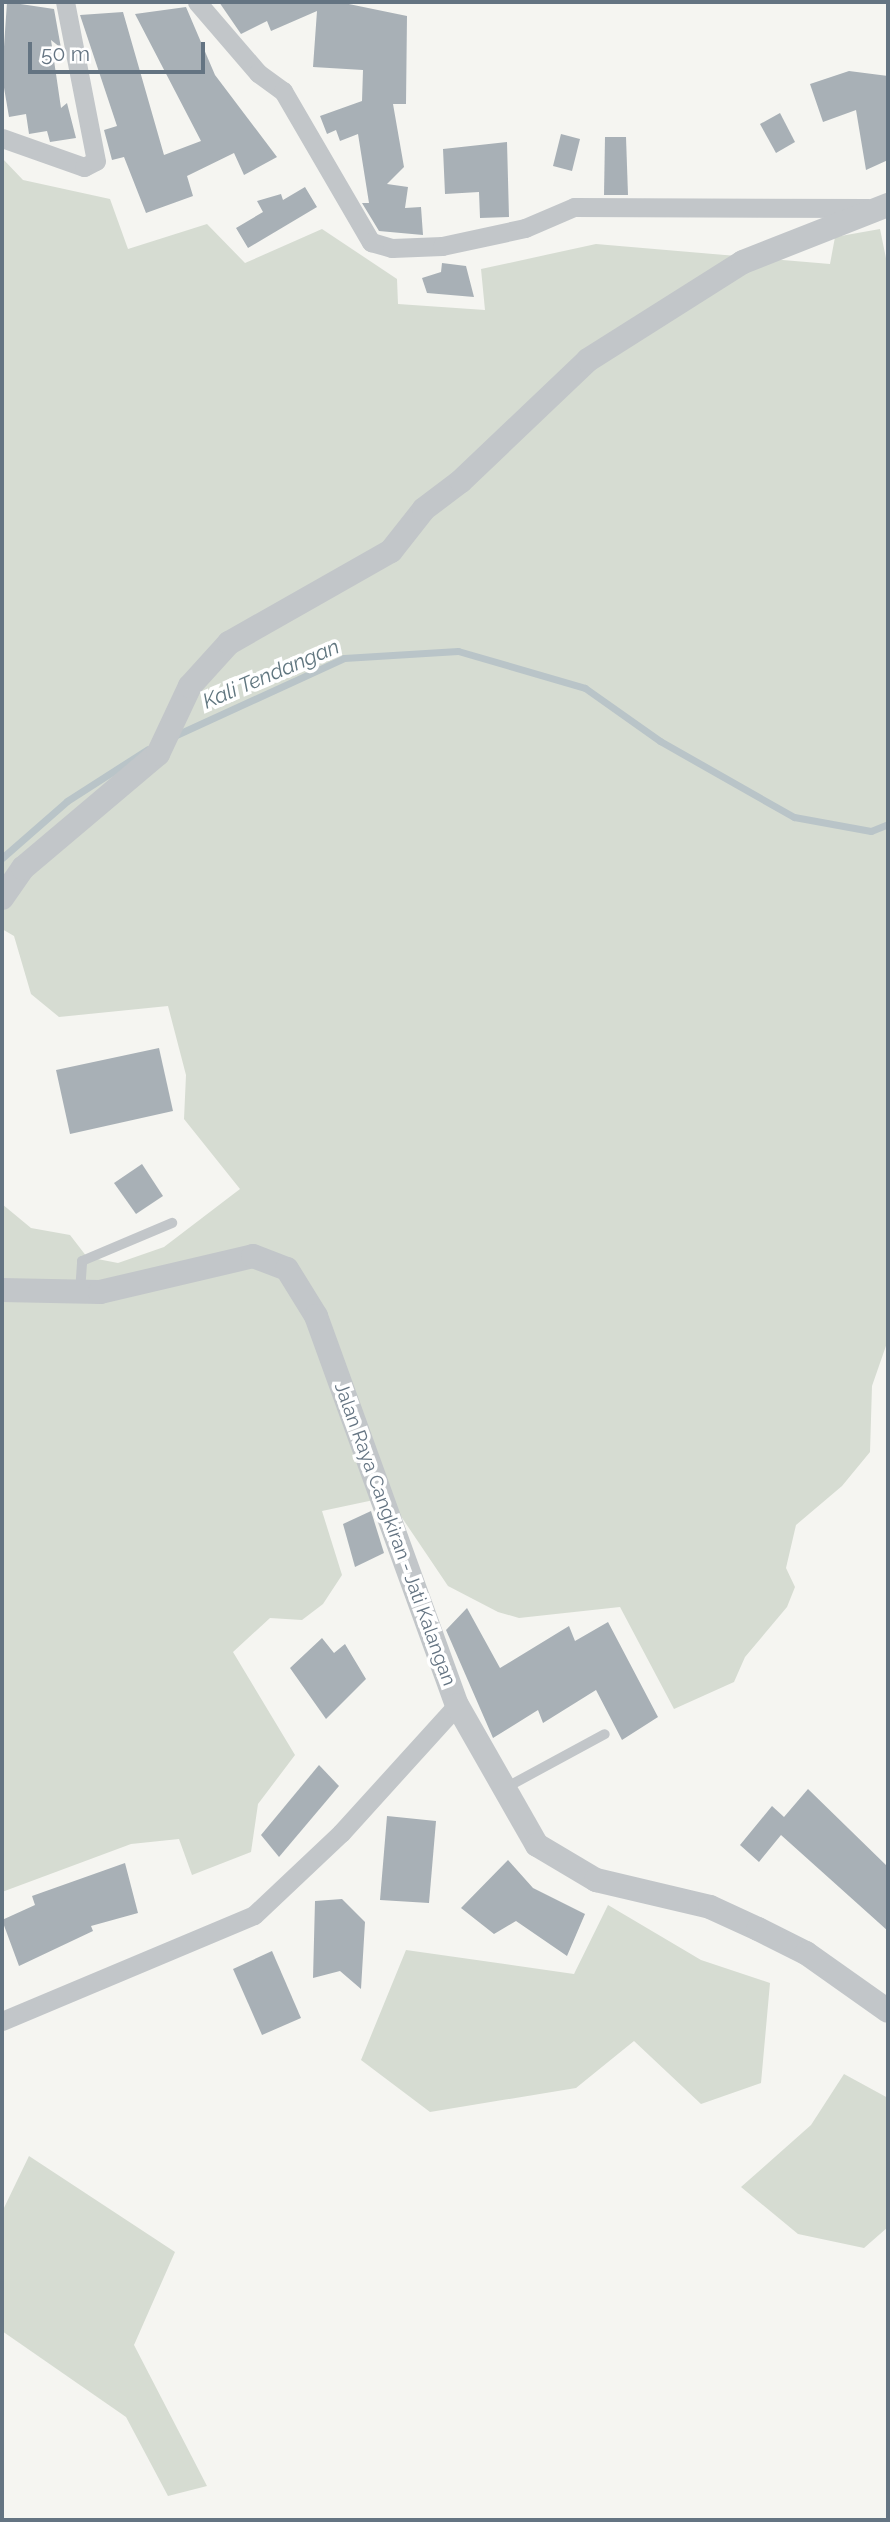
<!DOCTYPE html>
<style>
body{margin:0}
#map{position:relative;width:890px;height:2522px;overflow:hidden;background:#f5f5f1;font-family:Raleway,sans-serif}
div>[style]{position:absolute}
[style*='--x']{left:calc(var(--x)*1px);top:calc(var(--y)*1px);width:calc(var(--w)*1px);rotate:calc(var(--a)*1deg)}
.green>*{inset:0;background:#d6dcd2}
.stream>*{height:7px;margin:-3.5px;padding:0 3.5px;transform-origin:3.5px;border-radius:3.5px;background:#b9c4c8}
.building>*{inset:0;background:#a8b0b6}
.service>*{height:10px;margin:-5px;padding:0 5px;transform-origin:5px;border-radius:5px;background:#c2c6c9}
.minor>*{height:19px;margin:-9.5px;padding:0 9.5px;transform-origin:9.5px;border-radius:9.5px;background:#c2c6c9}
.tertiary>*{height:24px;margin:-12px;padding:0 12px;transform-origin:12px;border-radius:12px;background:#c2c6c9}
span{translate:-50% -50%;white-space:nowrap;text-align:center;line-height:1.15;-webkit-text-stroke:7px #fff;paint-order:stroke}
.street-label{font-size:19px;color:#647482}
.water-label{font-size:21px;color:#60767f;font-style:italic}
.frame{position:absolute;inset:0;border:4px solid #647482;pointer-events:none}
.scale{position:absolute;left:28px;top:42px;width:177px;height:32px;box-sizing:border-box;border:4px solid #647482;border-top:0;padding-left:9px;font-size:21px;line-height:24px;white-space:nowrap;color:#647482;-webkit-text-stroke:5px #fff;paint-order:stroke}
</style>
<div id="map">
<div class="green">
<div style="clip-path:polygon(2px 158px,23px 180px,110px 199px,128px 249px,207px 224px,245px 263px,322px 229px,397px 279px,398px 304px,485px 310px,481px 269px,596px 244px,830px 264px,835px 237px,880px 229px,888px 268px,888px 1340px,872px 1386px,870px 1452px,842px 1486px,796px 1525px,786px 1568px,795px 1587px,787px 1607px,745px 1657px,734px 1682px,674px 1709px,620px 1607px,519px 1618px,498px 1612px,448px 1586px,388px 1497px,322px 1511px,342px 1575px,323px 1604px,302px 1620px,270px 1618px,233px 1652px,295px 1755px,258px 1804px,251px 1852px,192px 1875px,179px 1839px,131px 1844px,2px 1892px,2px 1204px,31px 1228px,70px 1235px,87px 1257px,118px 1263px,164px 1247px,240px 1189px,184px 1119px,186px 1075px,168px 1006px,59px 1017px,31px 994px,14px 936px,2px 929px)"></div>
<div style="clip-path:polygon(608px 1905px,701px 1960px,770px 1983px,761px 2083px,701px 2104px,634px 2041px,576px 2088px,430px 2112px,361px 2060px,406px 1950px,574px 1974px)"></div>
<div style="clip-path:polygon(844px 2074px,888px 2098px,888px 2227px,864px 2248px,798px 2234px,741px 2187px,811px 2125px)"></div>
<div style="clip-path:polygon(29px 2156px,175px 2252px,134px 2345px,207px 2486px,168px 2496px,126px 2417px,2px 2331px,2px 2212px)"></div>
</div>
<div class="stream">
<div style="--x:174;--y:736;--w:187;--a:-24.6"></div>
<div style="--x:344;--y:658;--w:114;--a:-3.5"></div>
<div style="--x:458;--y:651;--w:132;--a:16.2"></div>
<div style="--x:585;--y:688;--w:92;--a:35.2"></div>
<div style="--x:660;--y:741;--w:154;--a:29.6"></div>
<div style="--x:794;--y:817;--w:78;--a:10.3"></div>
<div style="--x:871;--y:831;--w:18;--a:-22"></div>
<div style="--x:2;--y:858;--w:86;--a:-41.2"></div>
<div style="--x:67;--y:801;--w:96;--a:-32.7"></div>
</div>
<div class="building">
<div style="clip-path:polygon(7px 2px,54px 9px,61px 48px,51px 40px,61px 108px,67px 103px,76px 138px,50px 142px,47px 131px,29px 134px,26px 114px,9px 117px,2px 76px)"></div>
<div style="clip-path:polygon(219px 2px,339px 2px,407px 16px,406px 104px,393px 104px,404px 167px,387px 184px,408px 187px,405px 208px,421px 207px,423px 235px,379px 231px,362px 203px,369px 203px,358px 134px,340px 141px,336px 130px,327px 134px,320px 116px,362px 101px,363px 70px,313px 67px,317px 11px,271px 31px,267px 21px,241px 34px)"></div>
<div style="clip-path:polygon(186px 7px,215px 75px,277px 157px,244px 175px,234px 153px,187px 176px,193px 196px,146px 213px,124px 157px,112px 160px,104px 130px,117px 126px,80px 15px,123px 12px,164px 155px,201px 141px,135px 14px)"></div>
<div style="clip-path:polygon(849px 71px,888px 76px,888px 160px,866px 170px,856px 110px,823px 122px,810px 84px)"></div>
<div style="clip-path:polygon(780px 113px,795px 142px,776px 153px,760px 124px)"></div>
<div style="clip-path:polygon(561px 134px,580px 139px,572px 171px,553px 166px)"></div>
<div style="clip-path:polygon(605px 137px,626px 137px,628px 195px,604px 195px)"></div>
<div style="clip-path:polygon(507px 142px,509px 217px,480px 218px,479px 192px,445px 194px,443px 149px)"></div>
<div style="clip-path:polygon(305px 187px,317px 207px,248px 248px,236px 228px,263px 212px,257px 201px,281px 194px,283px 200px)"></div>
<div style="clip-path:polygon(442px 263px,466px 266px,474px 297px,427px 293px,422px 278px,441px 272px)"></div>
<div style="clip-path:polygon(159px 1048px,173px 1111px,70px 1134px,56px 1070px)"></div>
<div style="clip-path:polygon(142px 1164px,163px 1196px,136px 1214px,114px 1183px)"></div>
<div style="clip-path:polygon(371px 1511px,384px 1553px,355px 1567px,343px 1524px)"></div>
<div style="clip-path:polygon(467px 1608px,500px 1668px,569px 1626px,575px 1641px,608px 1622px,658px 1717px,622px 1740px,596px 1690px,543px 1723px,538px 1710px,493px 1738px,446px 1630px)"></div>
<div style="clip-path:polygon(322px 1638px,334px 1653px,345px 1644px,366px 1679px,326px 1719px,290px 1668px)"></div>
<div style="clip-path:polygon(319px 1765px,339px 1786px,279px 1857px,261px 1835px)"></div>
<div style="clip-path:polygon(808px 1789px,888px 1867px,888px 1931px,781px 1835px,759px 1862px,740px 1845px,772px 1806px,784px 1817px)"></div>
<div style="clip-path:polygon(387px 1816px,436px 1821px,429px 1903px,380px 1900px)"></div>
<div style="clip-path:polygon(508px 1860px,533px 1888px,585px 1914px,567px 1956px,516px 1921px,494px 1934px,461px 1908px)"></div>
<div style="clip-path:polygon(125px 1863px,138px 1913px,91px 1926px,93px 1931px,19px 1966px,2px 1920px,35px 1905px,32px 1896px)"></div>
<div style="clip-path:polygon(342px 1899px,365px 1922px,361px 1989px,340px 1971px,313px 1978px,315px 1901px)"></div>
<div style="clip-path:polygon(272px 1951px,301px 2018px,262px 2035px,233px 1969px)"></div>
</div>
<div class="service">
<div style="--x:80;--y:1292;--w:31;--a:-86"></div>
<div style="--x:82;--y:1261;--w:98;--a:-22.9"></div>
<div style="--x:507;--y:1787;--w:111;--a:-28.4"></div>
</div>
<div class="minor">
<div style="--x:197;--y:2;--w:94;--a:49.3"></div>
<div style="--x:258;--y:73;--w:31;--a:36"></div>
<div style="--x:283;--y:91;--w:175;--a:59.8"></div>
<div style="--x:371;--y:242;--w:22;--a:16"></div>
<div style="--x:392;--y:248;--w:50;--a:-2.3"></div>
<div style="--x:442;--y:246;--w:85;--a:-12.2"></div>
<div style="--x:525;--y:228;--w:53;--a:-23.2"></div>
<div style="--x:574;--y:207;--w:294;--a:0.2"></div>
<div style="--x:2;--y:138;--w:87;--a:19.5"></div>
<div style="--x:84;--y:167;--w:13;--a:-27"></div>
<div style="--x:96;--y:161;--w:162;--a:-101"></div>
<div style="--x:2;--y:2021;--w:273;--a:-22.8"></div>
<div style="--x:254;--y:1915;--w:120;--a:-43.3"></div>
<div style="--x:341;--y:1833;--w:173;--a:-47.8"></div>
</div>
<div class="tertiary">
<div style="--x:2;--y:898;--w:37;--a:-55"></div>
<div style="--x:23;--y:868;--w:177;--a:-40.2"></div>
<div style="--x:158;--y:754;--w:75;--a:-64.8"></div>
<div style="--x:190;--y:686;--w:58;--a:-47.8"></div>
<div style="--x:229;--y:643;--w:186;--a:-29.6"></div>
<div style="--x:391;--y:551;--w:53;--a:-51.8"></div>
<div style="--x:424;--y:509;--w:46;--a:-37.1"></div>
<div style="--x:461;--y:481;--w:175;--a:-43.6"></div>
<div style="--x:588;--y:360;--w:183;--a:-32.3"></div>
<div style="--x:743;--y:262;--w:156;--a:-21.5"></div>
<div style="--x:2;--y:1290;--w:98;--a:1.2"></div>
<div style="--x:100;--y:1292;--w:157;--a:-13.2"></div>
<div style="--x:253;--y:1256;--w:36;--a:21"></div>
<div style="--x:287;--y:1269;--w:55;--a:58.3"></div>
<div style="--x:316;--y:1316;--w:414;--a:70.1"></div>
<div style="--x:457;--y:1705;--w:161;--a:60.3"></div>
<div style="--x:537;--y:1845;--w:69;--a:30.7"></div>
<div style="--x:596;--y:1880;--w:117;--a:13.3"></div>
<div style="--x:710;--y:1907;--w:53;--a:24.6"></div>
<div style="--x:758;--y:1929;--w:54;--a:26.6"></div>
<div style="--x:806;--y:1953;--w:100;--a:35.3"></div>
</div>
<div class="street-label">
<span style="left:395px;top:1534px;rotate:70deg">Jalan Raya Cangkiran - Jati Kalangan</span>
</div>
<div class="water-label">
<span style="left:271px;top:674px;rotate:-23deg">Kali Tendangan</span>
</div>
<div class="frame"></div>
<div class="scale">50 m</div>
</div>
